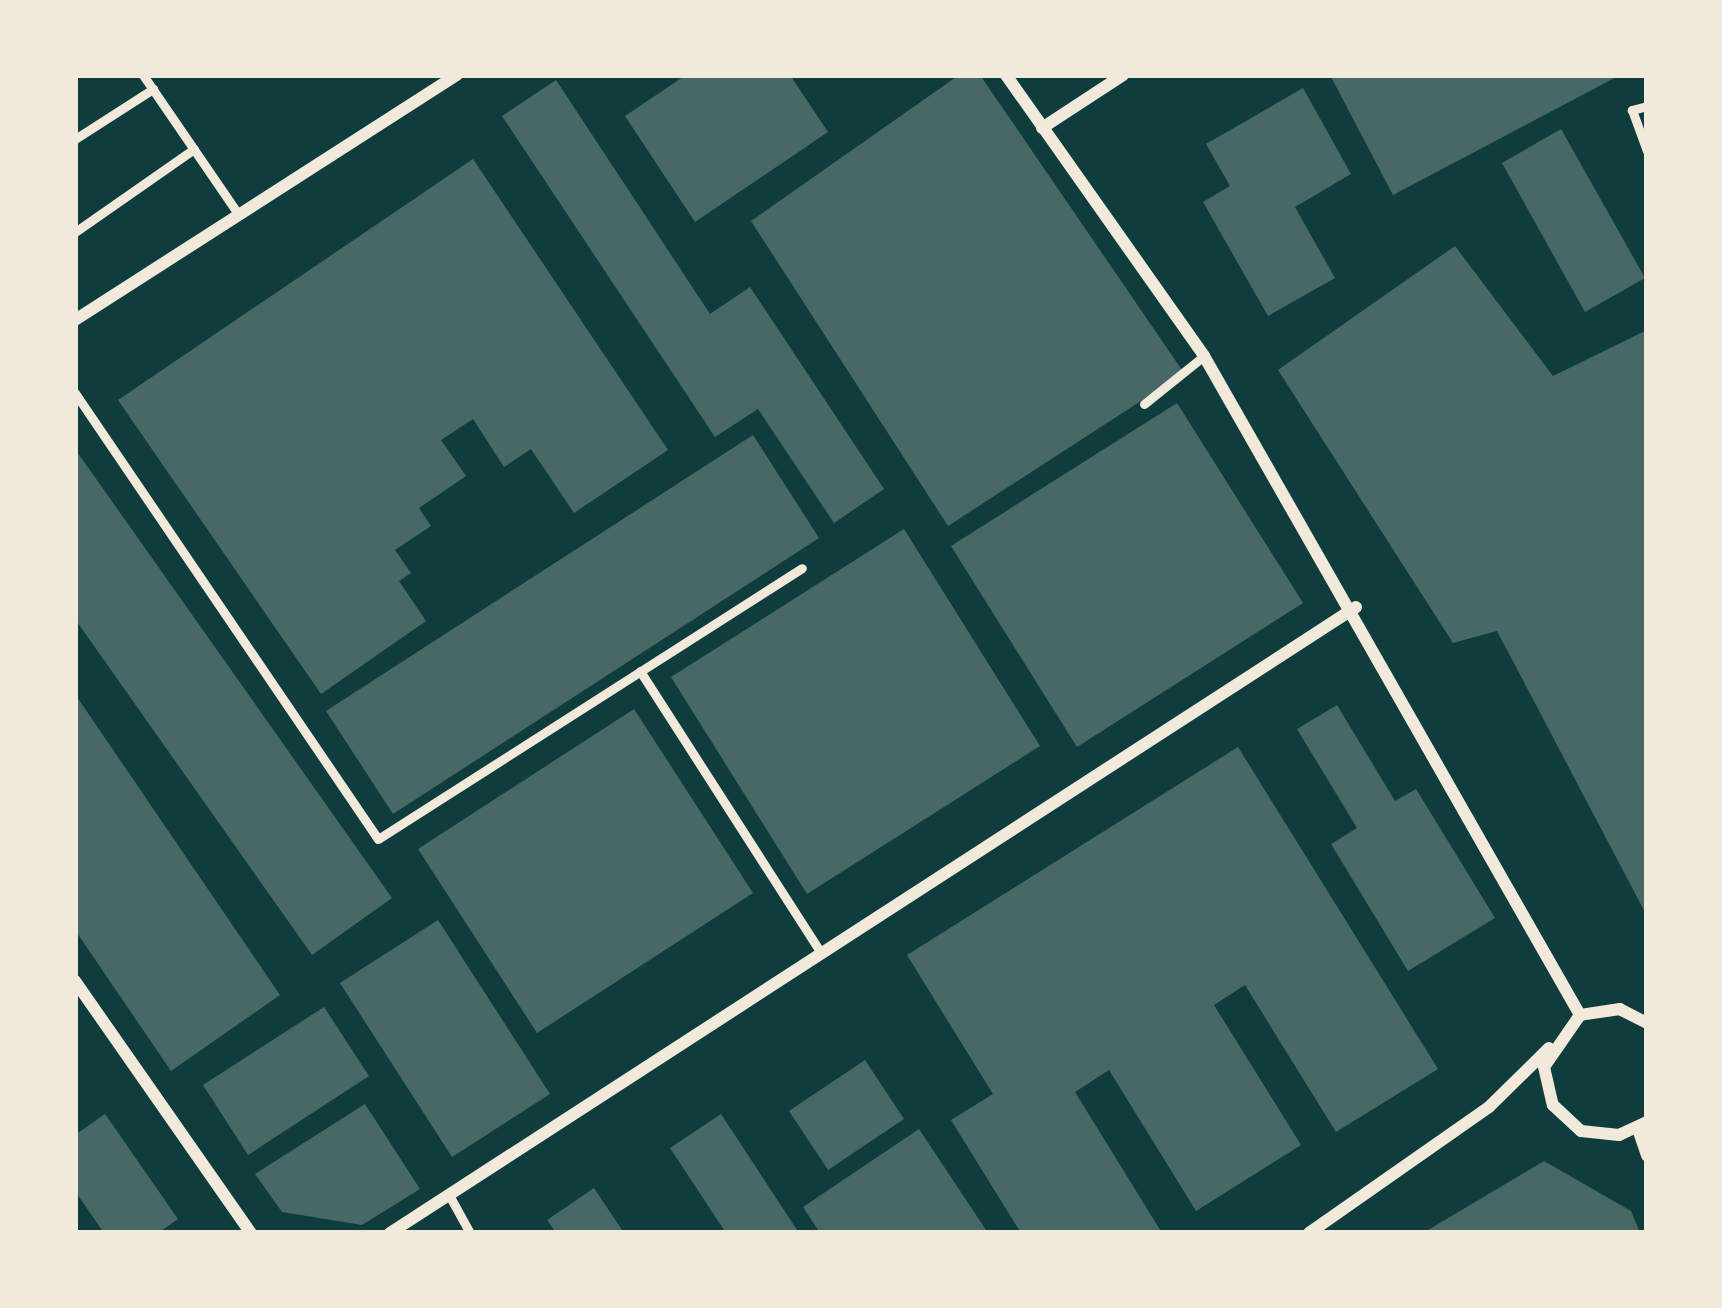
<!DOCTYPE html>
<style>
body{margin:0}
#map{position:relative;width:1722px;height:1308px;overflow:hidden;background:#0f3d3e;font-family:Jost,sans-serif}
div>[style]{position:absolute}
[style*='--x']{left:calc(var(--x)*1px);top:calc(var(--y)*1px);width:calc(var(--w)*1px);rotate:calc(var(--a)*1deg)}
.building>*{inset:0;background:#486865}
.service>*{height:9px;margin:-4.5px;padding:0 4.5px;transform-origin:4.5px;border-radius:4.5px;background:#f1e9da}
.minor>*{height:12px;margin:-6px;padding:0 6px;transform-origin:6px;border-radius:6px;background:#f1e9da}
span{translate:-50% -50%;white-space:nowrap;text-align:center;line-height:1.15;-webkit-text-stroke:9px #f1e9da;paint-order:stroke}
.frame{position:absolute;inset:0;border:78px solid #f1e9da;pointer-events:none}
</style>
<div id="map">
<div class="building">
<div style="clip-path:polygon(686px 75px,790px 75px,828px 132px,695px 222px,625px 116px)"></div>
<div style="clip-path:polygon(959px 75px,980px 75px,1184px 373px,948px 526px,751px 221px)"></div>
<div style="clip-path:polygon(1330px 75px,1620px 75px,1393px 195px)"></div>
<div style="clip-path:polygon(556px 80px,710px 314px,750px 287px,884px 489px,834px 523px,758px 409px,715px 437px,502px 116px)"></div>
<div style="clip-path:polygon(1303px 88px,1351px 174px,1295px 207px,1335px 278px,1268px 316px,1203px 202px,1230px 186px,1206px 144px)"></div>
<div style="clip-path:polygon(1561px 129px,1645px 278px,1585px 312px,1502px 163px)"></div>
<div style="clip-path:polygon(473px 159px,668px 450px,574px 513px,531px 449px,504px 467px,473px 419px,441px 440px,466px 476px,419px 508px,431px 526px,395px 550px,411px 573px,399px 581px,426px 621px,321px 694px,118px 400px)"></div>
<div style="clip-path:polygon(1455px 246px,1553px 376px,1647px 330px,1647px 916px,1497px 631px,1453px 643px,1278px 370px)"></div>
<div style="clip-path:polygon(1177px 403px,1303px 603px,1077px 747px,951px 546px)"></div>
<div style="clip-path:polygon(753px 435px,819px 538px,393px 814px,326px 711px)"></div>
<div style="clip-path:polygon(75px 449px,392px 898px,312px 955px,75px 619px)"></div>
<div style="clip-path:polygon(904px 529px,1040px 746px,807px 894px,671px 677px)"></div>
<div style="clip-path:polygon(75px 694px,280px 995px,171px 1071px,75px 930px)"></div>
<div style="clip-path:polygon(1337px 705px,1395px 801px,1416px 789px,1495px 918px,1408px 971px,1331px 844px,1357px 828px,1297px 729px)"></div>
<div style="clip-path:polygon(634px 709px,753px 893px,537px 1033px,418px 849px)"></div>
<div style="clip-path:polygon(1238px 747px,1438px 1069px,1336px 1132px,1245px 985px,1214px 1005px,1301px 1145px,1196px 1211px,1109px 1070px,1075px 1092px,1162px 1233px,1021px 1233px,951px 1120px,993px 1094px,907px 955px)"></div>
<div style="clip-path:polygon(438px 920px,550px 1094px,452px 1157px,340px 983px)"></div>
<div style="clip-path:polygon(324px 1007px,369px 1076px,248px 1155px,203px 1085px)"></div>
<div style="clip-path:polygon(865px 1060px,904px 1119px,828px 1170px,789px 1111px)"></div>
<div style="clip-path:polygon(365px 1104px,420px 1189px,362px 1225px,282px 1212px,255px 1174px)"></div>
<div style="clip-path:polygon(105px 1114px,178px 1219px,158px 1233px,104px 1233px,75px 1191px,75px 1135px)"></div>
<div style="clip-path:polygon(721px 1114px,799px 1233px,726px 1233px,670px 1148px)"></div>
<div style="clip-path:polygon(919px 1129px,988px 1233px,820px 1233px,803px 1207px)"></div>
<div style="clip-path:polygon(1544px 1161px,1631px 1211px,1640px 1233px,1423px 1233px)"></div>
<div style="clip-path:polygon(594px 1188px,624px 1233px,556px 1233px,547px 1220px)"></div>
</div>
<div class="service">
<div style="--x:143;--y:75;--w:170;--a:55.6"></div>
<div style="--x:1647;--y:106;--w:16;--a:165"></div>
<div style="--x:1632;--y:110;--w:44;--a:69.9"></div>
<div style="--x:75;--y:139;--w:93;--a:-32.7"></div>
<div style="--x:75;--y:232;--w:145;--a:-34.9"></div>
<div style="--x:75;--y:393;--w:539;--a:55.81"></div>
<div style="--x:378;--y:839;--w:503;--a:-32.58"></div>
<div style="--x:1144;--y:404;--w:77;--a:-38.7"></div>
<div style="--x:640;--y:671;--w:335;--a:57.3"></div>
<div style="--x:449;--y:1195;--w:43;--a:61.1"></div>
</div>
<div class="minor">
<div style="--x:1006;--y:75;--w:344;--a:54.8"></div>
<div style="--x:1204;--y:356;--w:759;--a:60.29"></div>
<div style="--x:1042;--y:128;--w:97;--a:-33.2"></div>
<div style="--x:75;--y:320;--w:454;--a:-32.7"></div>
<div style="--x:75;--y:981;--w:307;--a:55.1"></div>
<div style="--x:1647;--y:1023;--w:30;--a:-153"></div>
<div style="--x:1620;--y:1009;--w:40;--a:171.5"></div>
<div style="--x:1580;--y:1015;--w:63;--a:124.7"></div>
<div style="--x:1544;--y:1067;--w:39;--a:77"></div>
<div style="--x:1553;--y:1105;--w:38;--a:43"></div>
<div style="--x:1581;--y:1131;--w:38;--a:6"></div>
<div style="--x:1619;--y:1135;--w:31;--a:-25"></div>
<div style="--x:1638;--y:1129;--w:28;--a:71"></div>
<div style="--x:390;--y:1233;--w:1151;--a:-32.94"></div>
<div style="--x:1309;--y:1233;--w:220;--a:-35"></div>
<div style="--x:1489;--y:1107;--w:84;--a:-44.5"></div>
</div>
<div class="frame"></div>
</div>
